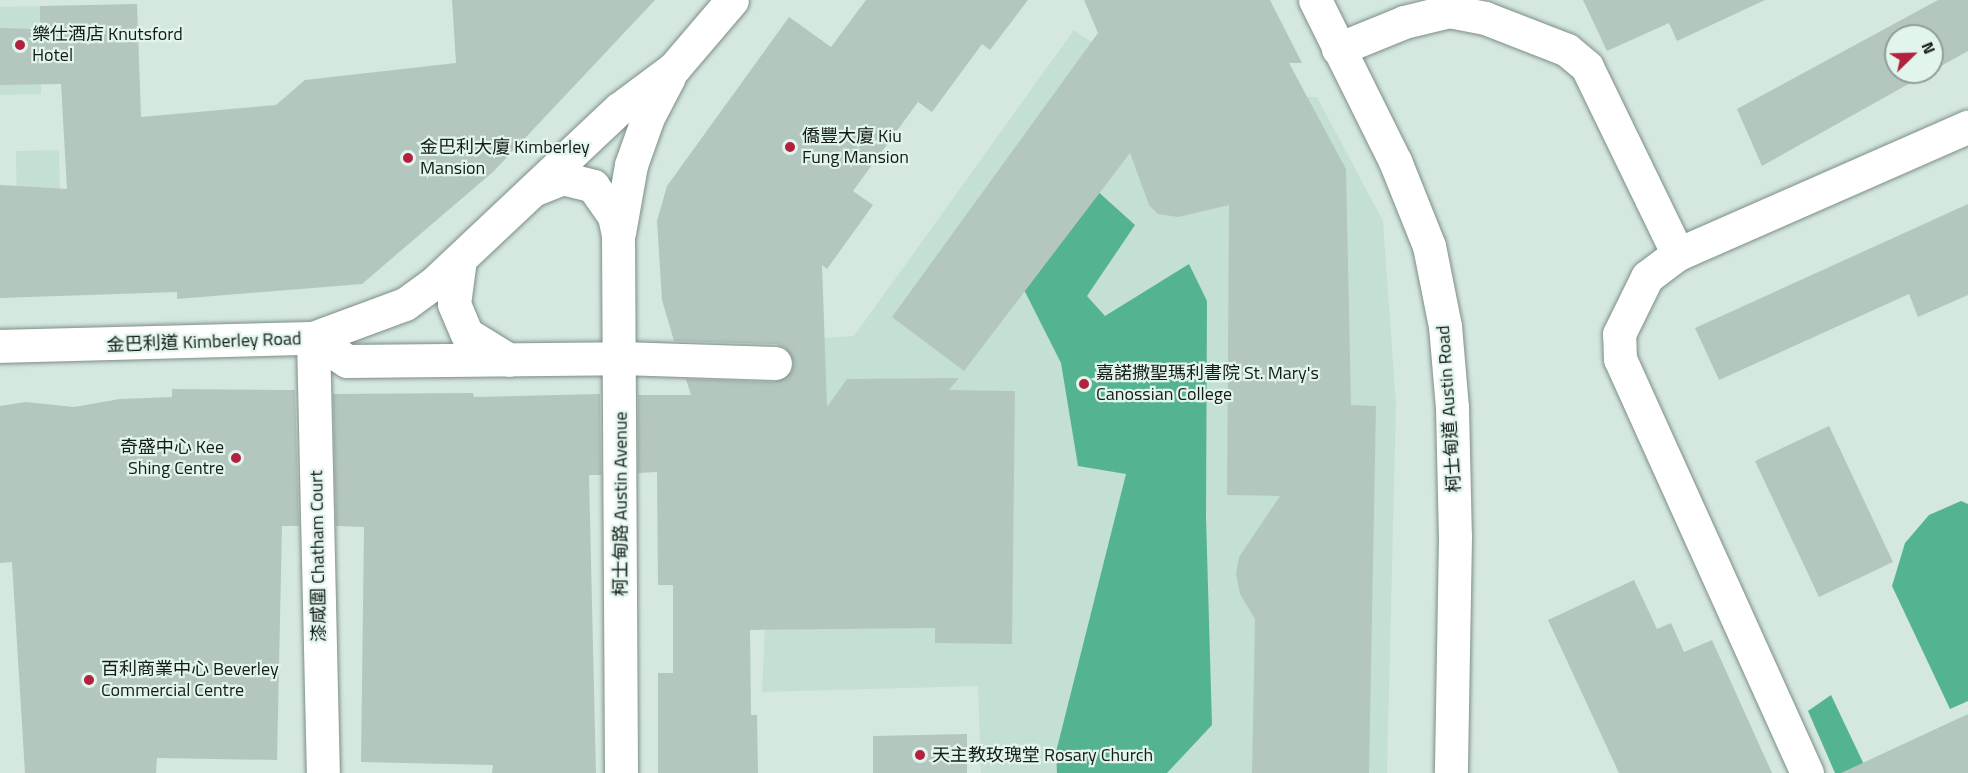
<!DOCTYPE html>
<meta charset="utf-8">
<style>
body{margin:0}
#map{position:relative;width:1968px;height:773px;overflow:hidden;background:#d5e8df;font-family:"Titillium Web","Noto Sans TC",sans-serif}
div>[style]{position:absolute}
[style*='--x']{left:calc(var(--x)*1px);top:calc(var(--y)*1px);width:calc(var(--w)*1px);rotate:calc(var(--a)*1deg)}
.built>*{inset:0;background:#c4e0d3}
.forest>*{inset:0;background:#55b490}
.building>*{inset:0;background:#b4c7be}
.roads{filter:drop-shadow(0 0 2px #7d8e86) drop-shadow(0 0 2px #7d8e86)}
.minor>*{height:33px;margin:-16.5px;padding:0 16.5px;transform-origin:16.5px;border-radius:16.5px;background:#fff}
.major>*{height:33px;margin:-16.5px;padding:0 16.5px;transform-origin:16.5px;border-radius:16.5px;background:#fff}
.dots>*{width:16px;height:16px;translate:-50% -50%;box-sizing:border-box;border:3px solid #e2f5ec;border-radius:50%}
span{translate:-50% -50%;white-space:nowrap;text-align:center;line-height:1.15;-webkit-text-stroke:4.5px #e2f5ec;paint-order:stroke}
.poi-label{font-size:18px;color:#141b18}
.left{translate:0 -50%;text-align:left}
.right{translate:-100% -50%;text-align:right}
.street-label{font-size:18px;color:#141b18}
.north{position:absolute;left:1884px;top:24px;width:60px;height:60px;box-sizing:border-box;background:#e2f5ec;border:2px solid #909e97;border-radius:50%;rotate:67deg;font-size:16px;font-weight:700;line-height:24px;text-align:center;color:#141b18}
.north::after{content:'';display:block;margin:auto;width:21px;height:27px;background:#b3213f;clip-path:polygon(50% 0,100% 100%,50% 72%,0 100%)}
</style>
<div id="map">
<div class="built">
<div style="clip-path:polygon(40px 6px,41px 94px,0 95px,0 7px)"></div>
<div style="clip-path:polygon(1074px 30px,1168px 95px,1317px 97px,1383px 221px,1396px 404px,1387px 773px,981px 773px,978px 686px,762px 692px,778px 341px,854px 336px)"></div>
<div style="clip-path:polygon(59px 150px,62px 290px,18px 291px,16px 151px)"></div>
</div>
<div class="forest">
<div style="clip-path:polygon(1074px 170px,1135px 225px,1087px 296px,1105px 316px,1189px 264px,1207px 301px,1206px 517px,1212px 725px,1167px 773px,1057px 773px,1056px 752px,1126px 474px,1078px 466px,1061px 363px,1011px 264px)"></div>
<div style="clip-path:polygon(1961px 501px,1968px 504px,1968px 701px,1950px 709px,1892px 586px,1905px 543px,1929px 515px)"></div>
<div style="clip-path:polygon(1831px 695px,1868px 773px,1835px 773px,1808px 711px)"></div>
</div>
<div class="building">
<div style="clip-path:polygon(452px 0,655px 0,494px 171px,362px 284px,177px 299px,177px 292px,0 298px,0 185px,67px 189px,61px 84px,0 85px,0 28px,40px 29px,40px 6px,137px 4px,141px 117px,276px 105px,305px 80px,456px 63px)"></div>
<div style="clip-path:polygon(866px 0,1028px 0,990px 50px,982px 44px,932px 112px,918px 102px,853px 191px,873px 205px,827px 269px,822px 265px,827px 407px,847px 379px,959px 378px,949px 390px,1015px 391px,1012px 644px,935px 643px,935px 628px,750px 630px,751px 715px,757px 715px,758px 773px,658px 773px,658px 673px,673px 673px,673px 585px,658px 585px,657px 472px,638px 473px,638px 395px,691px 395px,686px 379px,775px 382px,791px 373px,794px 363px,785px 347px,776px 344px,674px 341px,662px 300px,657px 221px,667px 186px,789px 17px,831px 47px)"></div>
<div style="clip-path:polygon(1084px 0,1270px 0,1302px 63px,1289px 63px,1346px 169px,1351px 405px,1376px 406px,1369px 773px,1252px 773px,1255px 619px,1240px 594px,1236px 574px,1239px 557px,1280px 496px,1227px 495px,1229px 205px,1178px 217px,1158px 214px,1149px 205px,1130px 153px,964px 371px,892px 317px,1098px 33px)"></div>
<div style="clip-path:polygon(1583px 0,1765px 0,1677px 41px,1669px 23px,1607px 51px)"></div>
<div style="clip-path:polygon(1938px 0,1968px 0,1968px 51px,1932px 71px,1932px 36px,1896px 36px,1896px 72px,1930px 72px,1762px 166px,1737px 109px)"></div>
<div style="clip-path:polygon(1968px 204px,1968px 295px,1918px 317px,1909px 294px,1719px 380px,1695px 328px)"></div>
<div style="clip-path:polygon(172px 389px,295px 390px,299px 526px,282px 526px,277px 760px,157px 758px,156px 773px,25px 773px,12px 562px,0 563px,0 406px,26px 402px,74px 407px,120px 399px,172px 397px)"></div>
<div style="clip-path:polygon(473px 393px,474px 397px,600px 394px,601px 475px,589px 475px,596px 773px,492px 773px,493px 765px,361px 762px,364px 527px,336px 526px,333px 394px)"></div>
<div style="clip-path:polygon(1829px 426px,1893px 562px,1819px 597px,1755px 461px)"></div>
<div style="clip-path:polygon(1634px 580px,1657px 629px,1671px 623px,1684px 652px,1712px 640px,1772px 773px,1619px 773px,1548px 620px)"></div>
<div style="clip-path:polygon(1968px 714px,1968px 773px,1841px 773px)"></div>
<div style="clip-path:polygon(967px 734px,967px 773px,873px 773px,873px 736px)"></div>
</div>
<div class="roads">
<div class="minor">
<div style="--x:1338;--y:49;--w:71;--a:-22.2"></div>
<div style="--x:1404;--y:22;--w:46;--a:-13.7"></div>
<div style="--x:1449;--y:11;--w:37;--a:11"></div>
<div style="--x:1485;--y:18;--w:88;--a:21.3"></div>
<div style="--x:1567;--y:50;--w:26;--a:40"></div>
<div style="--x:1587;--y:67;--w:208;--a:64.1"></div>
<div style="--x:533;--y:190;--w:31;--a:-22"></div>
<div style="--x:562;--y:178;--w:32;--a:14"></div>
<div style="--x:593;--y:186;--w:37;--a:55"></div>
<div style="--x:614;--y:216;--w:19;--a:78"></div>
<div style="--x:618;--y:235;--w:538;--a:89.68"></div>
<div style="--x:619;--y:233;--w:69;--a:-80"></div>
<div style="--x:631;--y:165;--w:51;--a:-70.5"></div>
<div style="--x:648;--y:117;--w:45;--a:-62.3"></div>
<div style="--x:460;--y:259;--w:45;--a:97.6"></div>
<div style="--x:454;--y:304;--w:33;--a:67"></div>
<div style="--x:467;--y:334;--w:49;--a:31.8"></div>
<div style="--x:313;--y:338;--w:41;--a:34.1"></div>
<div style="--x:347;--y:361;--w:274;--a:-0.6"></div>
<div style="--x:621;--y:358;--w:154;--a:1.9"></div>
<div style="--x:313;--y:338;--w:435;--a:88.7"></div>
<div style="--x:0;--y:346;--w:313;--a:-1.5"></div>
<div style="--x:313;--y:338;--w:98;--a:-20.3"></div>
<div style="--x:405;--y:304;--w:34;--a:-36"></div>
<div style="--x:433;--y:284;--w:255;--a:-43.3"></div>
<div style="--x:619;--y:109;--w:69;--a:-36.7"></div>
<div style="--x:674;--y:68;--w:89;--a:-49.5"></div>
<div style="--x:1807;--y:773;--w:454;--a:-114.3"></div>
<div style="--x:1620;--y:359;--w:25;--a:-92"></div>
<div style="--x:1619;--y:334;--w:64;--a:-63.8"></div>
<div style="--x:1647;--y:277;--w:39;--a:-37"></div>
<div style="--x:1678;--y:254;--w:317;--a:-23.7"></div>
</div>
<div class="major">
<div style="--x:1315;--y:0;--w:180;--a:63.6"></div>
<div style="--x:1395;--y:161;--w:92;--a:68.2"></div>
<div style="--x:1429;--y:246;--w:82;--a:78.7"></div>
<div style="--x:1445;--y:326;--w:81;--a:85.1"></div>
<div style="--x:1452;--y:407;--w:130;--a:88.7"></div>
<div style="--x:1455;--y:537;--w:236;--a:91"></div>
</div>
</div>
<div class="dots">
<div style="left:20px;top:45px;background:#b3213f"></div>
<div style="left:790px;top:147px;background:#b3213f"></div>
<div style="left:408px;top:158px;background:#b3213f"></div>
<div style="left:1084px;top:384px;background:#b3213f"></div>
<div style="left:236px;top:458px;background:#b3213f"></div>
<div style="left:89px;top:680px;background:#b3213f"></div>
<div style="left:920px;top:755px;background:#b3213f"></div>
</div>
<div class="poi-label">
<span class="left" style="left:32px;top:45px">樂仕酒店 Knutsford<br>Hotel</span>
<span class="left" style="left:802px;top:147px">僑豐大廈 Kiu<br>Fung Mansion</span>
<span class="left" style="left:420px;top:158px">金巴利大廈 Kimberley<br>Mansion</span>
<span class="left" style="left:1096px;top:384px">嘉諾撒聖瑪利書院 St. Mary's<br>Canossian College</span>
<span class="right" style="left:224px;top:458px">奇盛中心 Kee<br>Shing Centre</span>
<span class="left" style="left:101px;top:680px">百利商業中心 Beverley<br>Commercial Centre</span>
<span class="left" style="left:932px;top:755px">天主教玫瑰堂 Rosary Church</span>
</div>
<div class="street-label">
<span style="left:204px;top:342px;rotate:-2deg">金巴利道 Kimberley Road</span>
<span style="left:1449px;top:409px;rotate:-94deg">柯士甸道 Austin Road</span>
<span style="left:621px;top:504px;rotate:-90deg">柯士甸路 Austin Avenue</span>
<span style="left:318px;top:556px;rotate:-91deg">漆咸圍 Chatham Court</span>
</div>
<div class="north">N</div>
</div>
